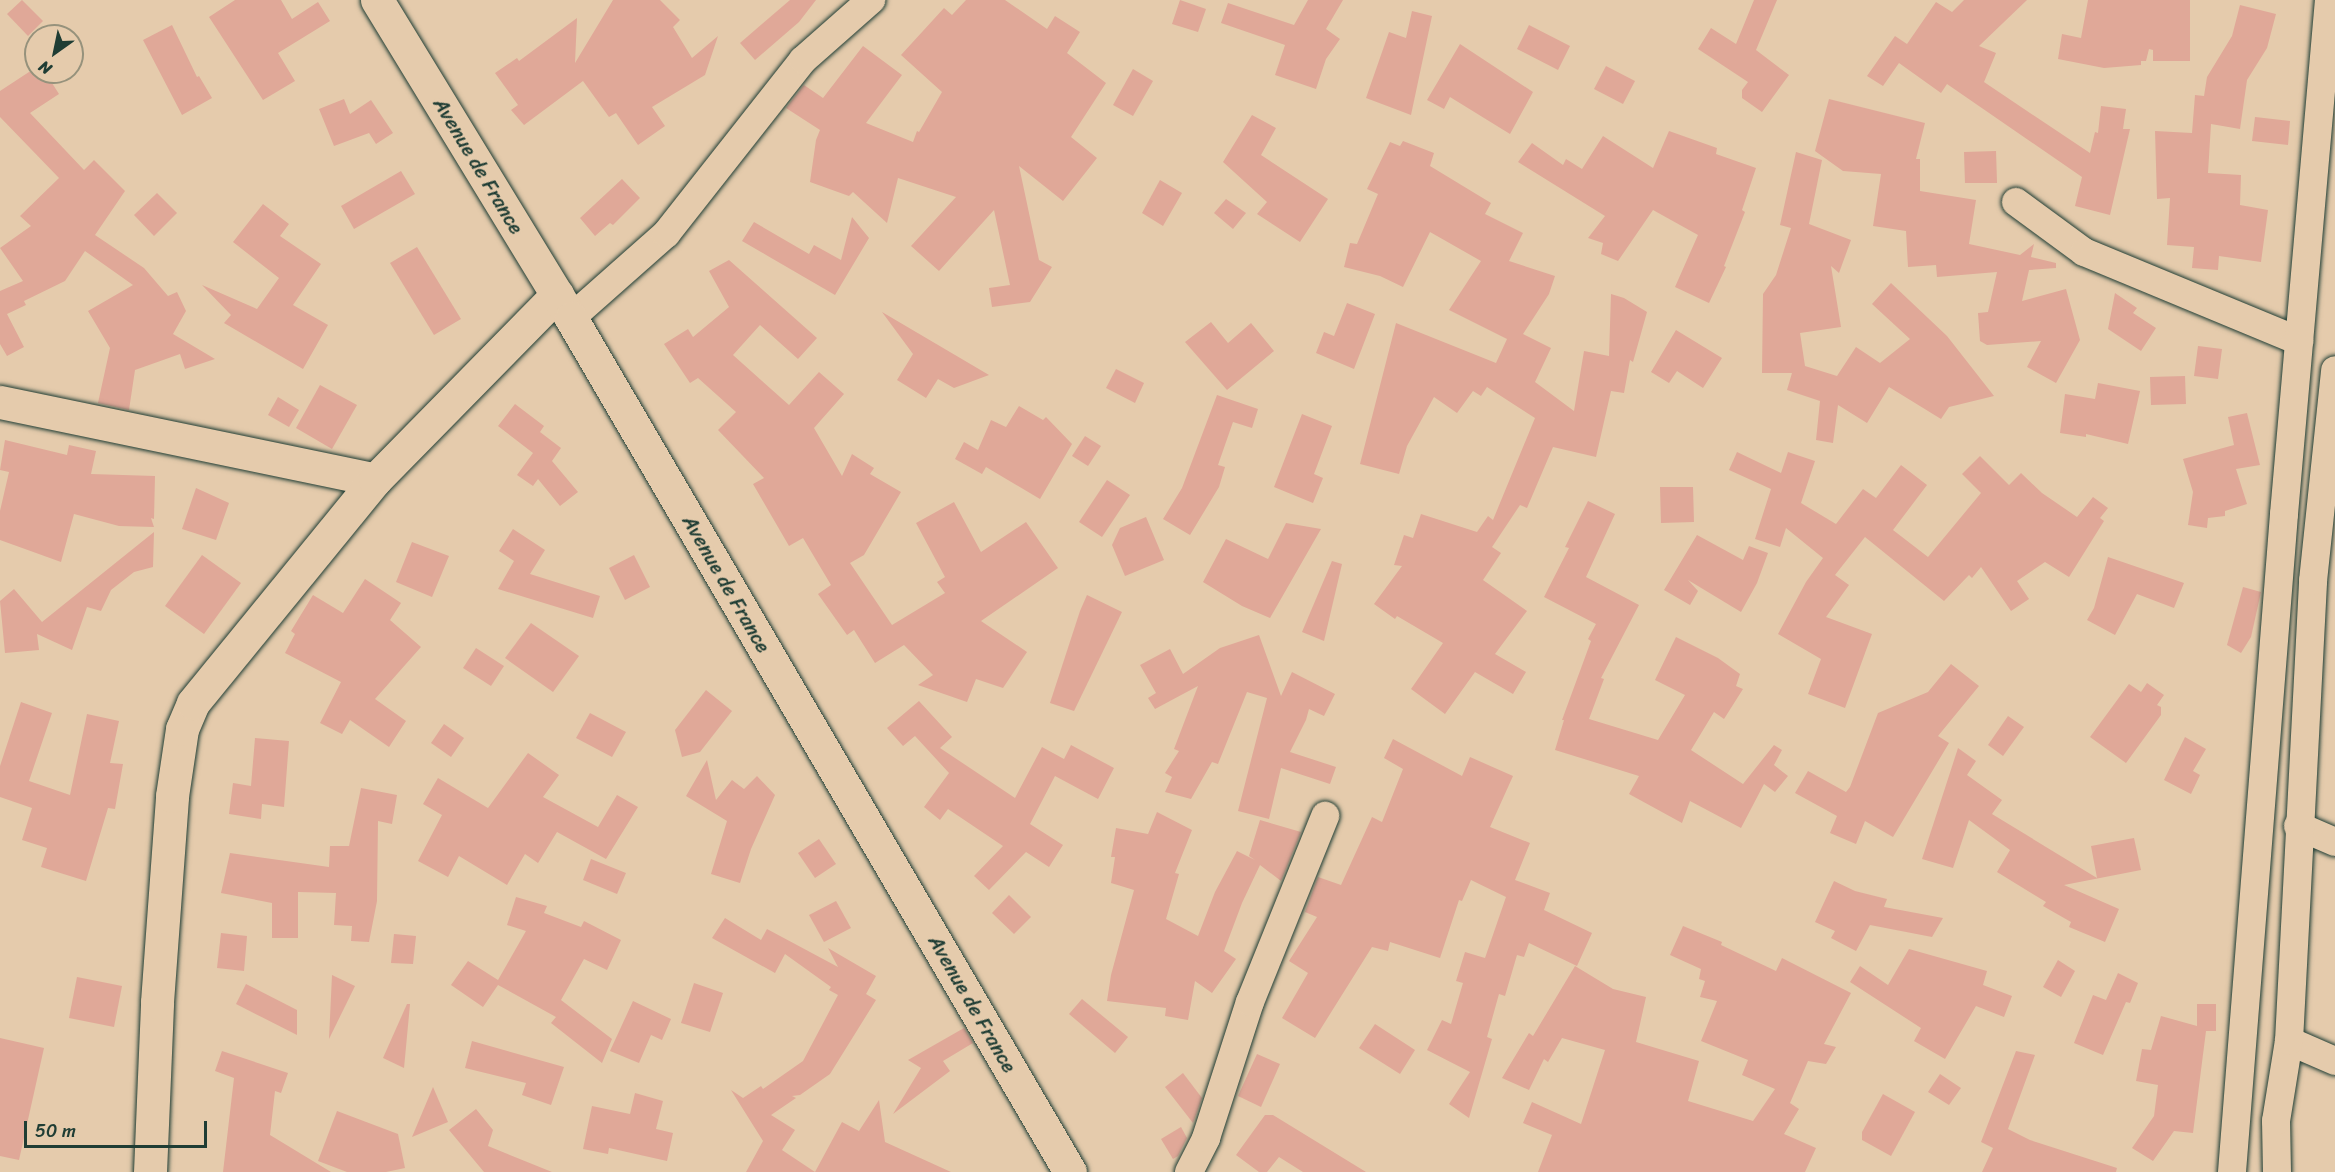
<!DOCTYPE html>
<style>
body{margin:0}
#map{position:relative;width:2335px;height:1172px;overflow:hidden;background:#e5cbac;font-family:Sriracha,sans-serif}
div>[style]{position:absolute}
[style*='--x']{left:calc(var(--x)*1px);top:calc(var(--y)*1px);width:calc(var(--w)*1px);rotate:calc(var(--a)*1deg)}
.building>*{inset:0;background:#e0a898}
.roads{filter:drop-shadow(0 0 2px #1f3d34) drop-shadow(0 0 2px #1f3d34)}
.street>*{height:28px;margin:-14px;padding:0 14px;transform-origin:14px;border-radius:14px;background:#e5cbac}
.secondary>*{height:33px;margin:-16.5px;padding:0 16.5px;transform-origin:16.5px;border-radius:16.5px;background:#e5cbac}
.primary>*{height:33px;margin:-16.5px;padding:0 16.5px;transform-origin:16.5px;border-radius:16.5px;background:#e5cbac}
span{translate:-50% -50%;white-space:nowrap;text-align:center;line-height:1.15;-webkit-text-stroke:5px #e5cbac;paint-order:stroke}
.street-label{font-size:20px;color:#1f3d34}
.north{position:absolute;left:24px;top:24px;width:60px;height:60px;box-sizing:border-box;background:#e5cbac;border:2px solid #96927c;border-radius:50%;rotate:213deg;font-size:16px;font-weight:700;line-height:24px;text-align:center;color:#1f3d34}
.north::after{content:'';display:block;margin:auto;width:21px;height:27px;background:#1f3d34;clip-path:polygon(50% 0,100% 100%,50% 72%,0 100%)}
.scale{position:absolute;left:24px;top:1121px;width:183px;height:27px;box-sizing:border-box;border:3px solid #1f3d34;border-top:0;padding-left:8px;font-size:18px;line-height:21px;white-space:nowrap;color:#1f3d34;-webkit-text-stroke:4px #e5cbac;paint-order:stroke}
</style>
<div id="map">
<div class="building">
<div style="clip-path:polygon(22px 0,43px 21px,28px 36px,7px 14px)"></div>
<div style="clip-path:polygon(235px 0,281px 0,292px 19px,318px 2px,330px 21px,278px 53px,295px 81px,263px 100px,209px 17px)"></div>
<div style="clip-path:polygon(613px 0,660px 0,680px 20px,673px 27px,692px 58px,718px 36px,705px 75px,652px 107px,665px 126px,638px 145px,616px 113px,609px 117px,583px 81px,524px 125px,511px 110px,518px 105px,495px 73px,517px 58px,519px 61px,577px 18px,575px 63px)"></div>
<div style="clip-path:polygon(790px 0,816px 0,799px 22px,755px 60px,740px 43px)"></div>
<div style="clip-path:polygon(966px 0,1005px 0,1047px 29px,1055px 16px,1080px 32px,1067px 53px,1106px 83px,1071px 137px,1097px 158px,1063px 201px,1019px 166px,1039px 260px,1052px 267px,1030px 302px,992px 307px,989px 288px,1010px 285px,994px 210px,939px 271px,911px 246px,956px 197px,898px 178px,887px 223px,853px 192px,849px 196px,810px 182px,816px 140px,820px 130px,786px 108px,804px 85px,823px 98px,863px 46px,902px 75px,866px 123px,913px 142px,917px 131px,919px 132px,942px 92px,901px 55px,944px 8px,952px 15px)"></div>
<div style="clip-path:polygon(1180px 0,1206px 9px,1198px 32px,1172px 24px)"></div>
<div style="clip-path:polygon(1308px 0,1343px 0,1326px 29px,1340px 39px,1326px 59px,1316px 89px,1275px 75px,1285px 45px,1221px 23px,1228px 3px,1294px 25px)"></div>
<div style="clip-path:polygon(1754px 0,1777px 0,1756px 50px,1789px 75px,1762px 112px,1742px 98px,1742px 90px,1748px 82px,1698px 49px,1711px 28px,1736px 44px)"></div>
<div style="clip-path:polygon(1964px 0,2027px 0,1979px 46px,1996px 53px,1984px 82px,2030px 113px,2090px 153px,2095px 132px,2098px 133px,2101px 106px,2126px 109px,2123px 129px,2130px 129px,2110px 215px,2075px 206px,2082px 177px,1947px 84px,1941px 93px,1899px 63px,1883px 86px,1867px 76px,1895px 36px,1907px 44px,1936px 2px,1952px 12px)"></div>
<div style="clip-path:polygon(2088px 0,2190px 0,2190px 61px,2153px 61px,2153px 50px,2149px 49px,2146px 61px,2141px 61px,2141px 65px,2104px 68px,2058px 59px,2062px 34px,2081px 38px)"></div>
<div style="clip-path:polygon(2240px 5px,2276px 14px,2267px 48px,2247px 80px,2240px 129px,2211px 124px,2208px 173px,2241px 175px,2240px 205px,2268px 210px,2261px 262px,2219px 256px,2218px 270px,2192px 268px,2194px 247px,2167px 245px,2170px 198px,2157px 199px,2155px 131px,2192px 133px,2195px 95px,2204px 96px,2207px 77px,2232px 36px)"></div>
<div style="clip-path:polygon(1412px 11px,1432px 16px,1411px 115px,1366px 98px,1389px 32px,1406px 38px)"></div>
<div style="clip-path:polygon(172px 25px,197px 77px,199px 76px,212px 98px,182px 115px,143px 40px)"></div>
<div style="clip-path:polygon(1529px 25px,1570px 46px,1558px 70px,1517px 49px)"></div>
<div style="clip-path:polygon(1460px 44px,1533px 92px,1510px 134px,1450px 97px,1444px 109px,1427px 100px)"></div>
<div style="clip-path:polygon(1606px 66px,1635px 81px,1623px 104px,1594px 89px)"></div>
<div style="clip-path:polygon(1133px 69px,1153px 81px,1133px 116px,1113px 105px)"></div>
<div style="clip-path:polygon(29px 72px,45px 72px,59px 94px,30px 113px,84px 170px,94px 160px,125px 191px,95px 235px,144px 268px,168px 296px,177px 292px,186px 311px,173px 334px,215px 359px,185px 369px,180px 354px,135px 370px,129px 410px,98px 403px,110px 348px,88px 311px,133px 285px,85px 251px,65px 281px,24px 301px,26px 305px,7px 314px,24px 347px,7px 356px,0 344px,0 291px,23px 281px,0 248px,31px 226px,20px 216px,59px 178px,0 117px,0 91px)"></div>
<div style="clip-path:polygon(344px 99px,350px 114px,371px 100px,393px 133px,376px 144px,369px 133px,334px 146px,319px 109px)"></div>
<div style="clip-path:polygon(1829px 99px,1925px 123px,1916px 159px,1920px 159px,1920px 191px,1976px 200px,1969px 244px,2020px 255px,2034px 244px,2031px 257px,2056px 263px,2056px 268px,2029px 270px,2022px 301px,2066px 289px,2080px 340px,2056px 383px,2027px 367px,2041px 341px,1987px 345px,1980px 341px,1978px 313px,1988px 312px,1997px 272px,1937px 277px,1936px 265px,1908px 267px,1906px 231px,1873px 226px,1881px 174px,1843px 171px,1815px 151px)"></div>
<div style="clip-path:polygon(1252px 115px,1276px 128px,1261px 155px,1328px 199px,1300px 242px,1257px 214px,1267px 202px,1223px 162px)"></div>
<div style="clip-path:polygon(2255px 117px,2290px 121px,2288px 145px,2252px 141px)"></div>
<div style="clip-path:polygon(1669px 131px,1717px 148px,1716px 154px,1756px 168px,1742px 210px,1745px 212px,1724px 266px,1726px 267px,1709px 303px,1675px 287px,1698px 235px,1653px 210px,1618px 261px,1601px 254px,1603px 243px,1588px 238px,1605px 216px,1518px 162px,1532px 143px,1563px 165px,1566px 159px,1582px 169px,1603px 136px,1653px 168px)"></div>
<div style="clip-path:polygon(1403px 141px,1434px 153px,1430px 166px,1491px 203px,1485px 214px,1523px 233px,1509px 261px,1555px 276px,1549px 294px,1523px 334px,1551px 348px,1535px 382px,1574px 411px,1584px 351px,1609px 356px,1611px 294px,1624px 298px,1647px 312px,1633px 362px,1630px 360px,1624px 393px,1611px 391px,1596px 457px,1553px 447px,1527px 508px,1520px 505px,1492px 547px,1501px 553px,1483px 580px,1527px 611px,1495px 654px,1526px 672px,1513px 694px,1475px 672px,1445px 714px,1411px 689px,1443px 643px,1397px 616px,1395px 619px,1374px 604px,1402px 566px,1394px 565px,1404px 535px,1413px 538px,1421px 514px,1477px 532px,1488px 516px,1493px 520px,1535px 418px,1487px 387px,1481px 396px,1473px 391px,1457px 413px,1434px 397px,1407px 446px,1399px 474px,1360px 464px,1396px 323px,1496px 363px,1507px 339px,1449px 310px,1481px 261px,1430px 232px,1403px 287px,1380px 276px,1344px 267px,1350px 243px,1357px 244px,1378px 194px,1367px 189px,1390px 142px,1400px 146px)"></div>
<div style="clip-path:polygon(1996px 151px,1997px 183px,1965px 183px,1964px 152px)"></div>
<div style="clip-path:polygon(1796px 152px,1822px 160px,1809px 224px,1851px 240px,1839px 273px,1831px 266px,1841px 327px,1800px 333px,1805px 366px,1837px 376px,1856px 347px,1880px 363px,1910px 339px,1872px 304px,1891px 283px,1947px 336px,1994px 396px,1949px 407px,1941px 419px,1889px 387px,1867px 423px,1838px 405px,1833px 443px,1816px 440px,1820px 401px,1787px 390px,1792px 373px,1762px 373px,1763px 294px,1776px 275px,1791px 228px,1780px 225px)"></div>
<div style="clip-path:polygon(401px 171px,415px 194px,354px 229px,341px 206px)"></div>
<div style="clip-path:polygon(622px 179px,640px 198px,613px 225px,610px 223px,595px 236px,580px 218px)"></div>
<div style="clip-path:polygon(1160px 180px,1182px 193px,1163px 226px,1142px 213px)"></div>
<div style="clip-path:polygon(157px 193px,177px 213px,154px 236px,134px 215px)"></div>
<div style="clip-path:polygon(1226px 199px,1246px 213px,1233px 229px,1214px 213px)"></div>
<div style="clip-path:polygon(263px 204px,289px 224px,280px 236px,321px 264px,293px 305px,328px 325px,303px 369px,224px 323px,231px 315px,202px 285px,257px 309px,279px 278px,233px 242px)"></div>
<div style="clip-path:polygon(852px 217px,869px 238px,835px 295px,742px 241px,754px 222px,809px 254px,814px 245px,841px 260px)"></div>
<div style="clip-path:polygon(417px 247px,461px 319px,434px 335px,390px 263px)"></div>
<div style="clip-path:polygon(729px 260px,817px 338px,798px 359px,760px 325px,733px 355px,789px 405px,819px 372px,844px 394px,814px 428px,842px 476px,852px 454px,874px 468px,870px 474px,901px 492px,864px 555px,850px 563px,892px 625px,945px 593px,937px 582px,945px 577px,916px 523px,954px 502px,981px 552px,1026px 522px,1058px 568px,981px 621px,1027px 652px,1003px 688px,976px 679px,967px 702px,918px 685px,933px 675px,904px 645px,875px 663px,854px 630px,847px 635px,818px 594px,831px 585px,803px 538px,789px 546px,753px 484px,764px 478px,718px 430px,736px 412px,698px 378px,690px 383px,664px 344px,688px 329px,693px 337px,729px 307px,709px 271px)"></div>
<div style="clip-path:polygon(2115px 293px,2137px 308px,2133px 313px,2156px 328px,2141px 351px,2108px 329px)"></div>
<div style="clip-path:polygon(1347px 303px,1375px 314px,1354px 369px,1316px 353px,1324px 332px,1334px 336px)"></div>
<div style="clip-path:polygon(882px 312px,989px 375px,954px 388px,938px 379px,926px 398px,897px 380px,913px 354px)"></div>
<div style="clip-path:polygon(1211px 322px,1228px 343px,1251px 323px,1274px 351px,1227px 390px,1185px 342px)"></div>
<div style="clip-path:polygon(1676px 330px,1722px 358px,1703px 388px,1677px 371px,1669px 383px,1651px 372px)"></div>
<div style="clip-path:polygon(2198px 346px,2222px 349px,2218px 379px,2194px 376px)"></div>
<div style="clip-path:polygon(1116px 369px,1144px 383px,1135px 403px,1106px 388px)"></div>
<div style="clip-path:polygon(2185px 376px,2186px 404px,2151px 405px,2150px 377px)"></div>
<div style="clip-path:polygon(2098px 383px,2140px 391px,2128px 444px,2086px 434px,2086px 437px,2060px 433px,2065px 394px,2095px 399px)"></div>
<div style="clip-path:polygon(320px 385px,357px 405px,332px 449px,296px 428px)"></div>
<div style="clip-path:polygon(1217px 395px,1258px 409px,1252px 428px,1233px 422px,1218px 465px,1225px 467px,1219px 487px,1190px 535px,1163px 519px,1182px 488px)"></div>
<div style="clip-path:polygon(278px 397px,299px 410px,289px 427px,268px 415px)"></div>
<div style="clip-path:polygon(515px 404px,544px 426px,540px 432px,561px 448px,552px 461px,578px 492px,560px 506px,538px 479px,533px 486px,517px 475px,533px 453px,498px 426px)"></div>
<div style="clip-path:polygon(1019px 406px,1043px 420px,1046px 417px,1072px 444px,1040px 499px,986px 467px,982px 474px,955px 459px,964px 442px,978px 450px,991px 420px,1006px 427px)"></div>
<div style="clip-path:polygon(2247px 413px,2260px 465px,2236px 469px,2247px 504px,2225px 511px,2225px 516px,2208px 518px,2207px 528px,2188px 525px,2193px 492px,2183px 459px,2234px 445px,2228px 417px)"></div>
<div style="clip-path:polygon(1302px 414px,1332px 426px,1314px 474px,1323px 478px,1313px 503px,1274px 487px)"></div>
<div style="clip-path:polygon(1085px 436px,1101px 446px,1088px 466px,1072px 456px)"></div>
<div style="clip-path:polygon(5px 440px,67px 455px,69px 445px,96px 451px,91px 474px,155px 476px,154px 519px,151px 518px,154px 527px,119px 526px,74px 514px,61px 562px,0 540px,0 511px,9px 472px,0 470px)"></div>
<div style="clip-path:polygon(1737px 452px,1781px 473px,1788px 452px,1815px 461px,1801px 503px,1836px 524px,1863px 489px,1876px 498px,1901px 465px,1927px 485px,1893px 530px,1928px 557px,1981px 493px,1962px 474px,1980px 456px,2009px 485px,2021px 473px,2042px 493px,2077px 517px,2093px 497px,2108px 508px,2100px 518px,2104px 521px,2069px 577px,2045px 562px,2017px 581px,2029px 599px,2011px 611px,1981px 567px,1972px 578px,1969px 575px,1944px 601px,1865px 537px,1835px 575px,1849px 585px,1826px 617px,1872px 634px,1845px 708px,1808px 694px,1821px 659px,1778px 634px,1806px 582px,1823px 558px,1786px 528px,1780px 547px,1755px 539px,1771px 489px,1729px 470px)"></div>
<div style="clip-path:polygon(1107px 480px,1130px 495px,1102px 537px,1079px 522px)"></div>
<div style="clip-path:polygon(1660px 487px,1693px 487px,1694px 522px,1661px 523px)"></div>
<div style="clip-path:polygon(196px 488px,229px 503px,216px 540px,182px 529px)"></div>
<div style="clip-path:polygon(1588px 501px,1615px 514px,1586px 577px,1639px 605px,1601px 678px,1604px 679px,1589px 719px,1658px 740px,1685px 695px,1655px 680px,1676px 637px,1718px 658px,1740px 674px,1736px 686px,1743px 689px,1724px 719px,1714px 712px,1691px 750px,1743px 784px,1774px 745px,1782px 750px,1774px 765px,1788px 776px,1775px 792px,1764px 784px,1741px 828px,1690px 801px,1682px 823px,1629px 794px,1639px 776px,1555px 750px,1564px 720px,1562px 720px,1591px 641px,1588px 639px,1596px 624px,1544px 597px,1569px 548px,1565px 547px)"></div>
<div style="clip-path:polygon(1146px 517px,1164px 560px,1125px 576px,1112px 545px,1120px 528px)"></div>
<div style="clip-path:polygon(1286px 523px,1321px 529px,1270px 618px,1242px 606px,1203px 582px,1226px 539px,1268px 559px)"></div>
<div style="clip-path:polygon(513px 529px,545px 550px,530px 574px,600px 596px,593px 618px,498px 589px,514px 561px,499px 551px)"></div>
<div style="clip-path:polygon(154px 532px,153px 567px,134px 572px,111px 590px,101px 611px,87px 607px,72px 650px,37px 634px,39px 650px,5px 653px,0 601px,14px 589px,42px 622px)"></div>
<div style="clip-path:polygon(1697px 535px,1743px 560px,1749px 546px,1768px 553px,1757px 583px,1741px 612px,1688px 580px,1698px 591px,1690px 605px,1664px 590px)"></div>
<div style="clip-path:polygon(412px 542px,449px 556px,432px 597px,396px 582px)"></div>
<div style="clip-path:polygon(202px 555px,241px 583px,204px 634px,165px 606px)"></div>
<div style="clip-path:polygon(634px 555px,650px 587px,625px 600px,609px 568px)"></div>
<div style="clip-path:polygon(2108px 557px,2184px 583px,2174px 608px,2137px 594px,2115px 635px,2087px 620px,2094px 608px)"></div>
<div style="clip-path:polygon(1332px 561px,1342px 564px,1324px 641px,1302px 632px)"></div>
<div style="clip-path:polygon(365px 579px,401px 603px,390px 620px,421px 647px,375px 699px,406px 721px,389px 747px,350px 720px,342px 734px,320px 723px,341px 682px,285px 653px,295px 634px,291px 631px,313px 595px,343px 613px)"></div>
<div style="clip-path:polygon(2243px 587px,2261px 592px,2251px 637px,2241px 653px,2227px 645px)"></div>
<div style="clip-path:polygon(1087px 595px,1122px 612px,1074px 711px,1050px 703px,1080px 611px)"></div>
<div style="clip-path:polygon(531px 623px,579px 656px,553px 692px,505px 658px)"></div>
<div style="clip-path:polygon(1259px 635px,1281px 696px,1292px 672px,1335px 694px,1324px 716px,1309px 709px,1306px 720px,1290px 752px,1336px 767px,1330px 784px,1281px 768px,1269px 819px,1238px 811px,1267px 698px,1247px 692px,1218px 764px,1212px 762px,1191px 799px,1165px 792px,1172px 777px,1165px 773px,1179px 751px,1174px 749px,1198px 686px,1155px 709px,1148px 698px,1156px 693px,1140px 665px,1170px 649px,1183px 674px,1220px 648px)"></div>
<div style="clip-path:polygon(476px 648px,504px 666px,491px 686px,463px 668px)"></div>
<div style="clip-path:polygon(1951px 664px,1979px 686px,1938px 736px,1949px 743px,1893px 837px,1865px 821px,1856px 844px,1830px 833px,1837px 816px,1795px 793px,1808px 771px,1846px 792px,1850px 787px,1878px 713px,1928px 692px)"></div>
<div style="clip-path:polygon(2147px 683px,2164px 695px,2157px 705px,2161px 707px,2161px 715px,2126px 763px,2090px 737px,2129px 684px,2141px 692px)"></div>
<div style="clip-path:polygon(706px 690px,732px 711px,700px 752px,682px 757px,675px 730px)"></div>
<div style="clip-path:polygon(919px 701px,952px 737px,940px 748px,1015px 798px,1042px 747px,1064px 759px,1071px 745px,1114px 768px,1098px 799px,1055px 776px,1030px 824px,1063px 845px,1049px 867px,1026px 852px,989px 890px,974px 876px,1003px 846px,948px 809px,940px 820px,924px 807px,949px 773px,915px 736px,903px 746px,887px 728px)"></div>
<div style="clip-path:polygon(21px 702px,52px 713px,29px 781px,70px 795px,87px 714px,119px 721px,110px 763px,123px 764px,115px 809px,108px 808px,86px 881px,41px 867px,47px 848px,22px 840px,32px 808px,0 797px,0 766px)"></div>
<div style="clip-path:polygon(590px 713px,626px 732px,612px 757px,576px 738px)"></div>
<div style="clip-path:polygon(2008px 716px,2024px 727px,2003px 756px,1988px 745px)"></div>
<div style="clip-path:polygon(444px 724px,464px 738px,451px 757px,431px 743px)"></div>
<div style="clip-path:polygon(2185px 737px,2206px 749px,2193px 771px,2200px 775px,2191px 794px,2164px 780px)"></div>
<div style="clip-path:polygon(255px 738px,289px 741px,284px 807px,262px 804px,261px 819px,229px 814px,233px 783px,251px 786px)"></div>
<div style="clip-path:polygon(1393px 739px,1462px 776px,1470px 757px,1513px 776px,1490px 827px,1530px 843px,1515px 880px,1550px 893px,1544px 910px,1592px 933px,1577px 966px,1529px 943px,1524px 957px,1517px 955px,1505px 996px,1499px 994px,1487px 1037px,1492px 1039px,1469px 1118px,1449px 1104px,1470px 1072px,1427px 1050px,1442px 1020px,1451px 1024px,1463px 983px,1456px 981px,1465px 952px,1485px 958px,1506px 897px,1471px 880px,1462px 901px,1459px 900px,1440px 958px,1390px 942px,1388px 951px,1372px 947px,1315px 1038px,1282px 1018px,1308px 973px,1289px 961px,1317px 917px,1305px 912px,1318px 877px,1341px 885px,1372px 817px,1382px 822px,1403px 769px,1384px 758px)"></div>
<div style="clip-path:polygon(1958px 748px,1976px 761px,1967px 775px,2002px 800px,1992px 814px,2097px 878px,2091px 846px,2134px 838px,2141px 870px,2064px 885px,2119px 909px,2105px 942px,2069px 927px,2071px 922px,2043px 906px,2046px 902px,1997px 872px,2010px 850px,1969px 820px,1953px 868px,1922px 859px)"></div>
<div style="clip-path:polygon(528px 753px,559px 775px,543px 797px,598px 827px,617px 795px,638px 807px,606px 859px,557px 832px,538px 863px,525px 854px,507px 885px,459px 856px,448px 877px,418px 861px,442px 815px,423px 804px,438px 778px,488px 808px)"></div>
<div style="clip-path:polygon(707px 760px,716px 800px,732px 780px,744px 789px,757px 776px,775px 795px,751px 849px,740px 883px,711px 874px,727px 821px,686px 796px)"></div>
<div style="clip-path:polygon(361px 788px,397px 795px,392px 824px,378px 821px,377px 901px,369px 942px,351px 941px,352px 926px,334px 925px,336px 893px,298px 892px,298px 938px,272px 938px,272px 903px,221px 893px,230px 853px,329px 867px,330px 846px,349px 846px)"></div>
<div style="clip-path:polygon(1157px 812px,1192px 830px,1175px 873px,1179px 874px,1166px 919px,1198px 936px,1215px 892px,1237px 851px,1255px 860px,1249px 856px,1260px 820px,1301px 832px,1281px 881px,1260px 865px,1242px 903px,1224px 951px,1236px 959px,1212px 993px,1195px 981px,1188px 1020px,1165px 1016px,1166px 1008px,1107px 1001px,1111px 975px,1134px 890px,1111px 883px,1115px 857px,1111px 857px,1116px 828px,1148px 834px)"></div>
<div style="clip-path:polygon(819px 839px,836px 864px,815px 878px,798px 853px)"></div>
<div style="clip-path:polygon(591px 859px,626px 873px,617px 894px,583px 880px)"></div>
<div style="clip-path:polygon(1834px 881px,1855px 891px,1887px 899px,1884px 907px,1943px 918px,1932px 937px,1870px 925px,1856px 951px,1831px 938px,1835px 931px,1815px 922px)"></div>
<div style="clip-path:polygon(1009px 895px,1031px 917px,1014px 934px,992px 913px)"></div>
<div style="clip-path:polygon(516px 897px,547px 906px,544px 913px,581px 927px,584px 921px,621px 940px,607px 970px,584px 959px,561px 1000px,612px 1039px,602px 1063px,551px 1023px,556px 1017px,498px 985px,483px 1007px,451px 985px,468px 961px,498px 980px,526px 931px,507px 925px)"></div>
<div style="clip-path:polygon(836px 901px,851px 928px,824px 942px,809px 915px)"></div>
<div style="clip-path:polygon(725px 918px,761px 940px,767px 929px,838px 967px,828px 948px,876px 976px,866px 994px,876px 1000px,830px 1074px,800px 1095px,792px 1096px,796px 1098px,771px 1115px,795px 1130px,782px 1150px,815px 1172px,842px 1122px,859px 1131px,879px 1100px,885px 1142px,951px 1172px,746px 1172px,763px 1141px,731px 1090px,743px 1098px,761px 1086px,763px 1089px,803px 1061px,838px 995px,829px 990px,831px 987px,785px 954px,775px 973px,712px 938px)"></div>
<div style="clip-path:polygon(1683px 926px,1722px 942px,1721px 945px,1776px 971px,1782px 958px,1851px 993px,1824px 1044px,1836px 1047px,1826px 1064px,1808px 1061px,1790px 1103px,1799px 1109px,1784px 1134px,1816px 1148px,1805px 1172px,1538px 1172px,1552px 1135px,1523px 1123px,1532px 1102px,1581px 1124px,1605px 1050px,1562px 1038px,1548px 1062px,1544px 1059px,1529px 1090px,1502px 1078px,1529px 1033px,1533px 1036px,1575px 966px,1613px 989px,1646px 997px,1636px 1042px,1699px 1061px,1688px 1101px,1753px 1121px,1775px 1089px,1742px 1075px,1748px 1060px,1701px 1041px,1717px 1001px,1700px 997px,1705px 981px,1699px 979px,1701px 969px,1670px 955px)"></div>
<div style="clip-path:polygon(221px 933px,247px 936px,244px 971px,217px 968px)"></div>
<div style="clip-path:polygon(394px 934px,416px 936px,413px 964px,391px 963px)"></div>
<div style="clip-path:polygon(1909px 949px,1987px 971px,1983px 985px,2012px 996px,2004px 1017px,1976px 1006px,1945px 1059px,1914px 1041px,1921px 1028px,1850px 982px,1860px 966px,1888px 985px)"></div>
<div style="clip-path:polygon(2058px 960px,2075px 971px,2061px 997px,2043px 987px)"></div>
<div style="clip-path:polygon(2118px 973px,2138px 983px,2130px 1003px,2126px 1002px,2103px 1055px,2074px 1043px,2093px 995px,2106px 1000px)"></div>
<div style="clip-path:polygon(332px 975px,355px 986px,329px 1039px)"></div>
<div style="clip-path:polygon(77px 977px,122px 986px,114px 1027px,69px 1018px)"></div>
<div style="clip-path:polygon(694px 983px,723px 993px,710px 1032px,681px 1023px)"></div>
<div style="clip-path:polygon(246px 984px,297px 1010px,297px 1035px,236px 1004px)"></div>
<div style="clip-path:polygon(1082px 999px,1128px 1037px,1115px 1053px,1069px 1014px)"></div>
<div style="clip-path:polygon(633px 1001px,671px 1019px,662px 1040px,651px 1035px,639px 1063px,610px 1051px)"></div>
<div style="clip-path:polygon(407px 1004px,410px 1004px,404px 1068px,383px 1058px)"></div>
<div style="clip-path:polygon(2197px 1004px,2216px 1004px,2216px 1031px,2206px 1031px,2193px 1133px,2174px 1131px,2153px 1161px,2132px 1148px,2154px 1116px,2158px 1085px,2136px 1081px,2142px 1049px,2151px 1050px,2161px 1016px,2197px 1026px)"></div>
<div style="clip-path:polygon(1375px 1024px,1415px 1050px,1400px 1074px,1359px 1048px)"></div>
<div style="clip-path:polygon(964px 1028px,973px 1043px,943px 1061px,950px 1071px,893px 1114px,921px 1068px,908px 1060px)"></div>
<div style="clip-path:polygon(0 1038px,44px 1048px,19px 1160px,0 1156px)"></div>
<div style="clip-path:polygon(472px 1041px,564px 1067px,551px 1105px,522px 1095px,526px 1083px,465px 1068px)"></div>
<div style="clip-path:polygon(222px 1051px,288px 1073px,281px 1093px,275px 1091px,270px 1135px,331px 1172px,223px 1172px,234px 1078px,215px 1071px)"></div>
<div style="clip-path:polygon(2016px 1051px,2035px 1055px,2008px 1129px,2030px 1140px,2117px 1168px,2116px 1172px,1982px 1172px,1993px 1148px,1981px 1142px)"></div>
<div style="clip-path:polygon(1257px 1054px,1280px 1064px,1261px 1107px,1238px 1096px)"></div>
<div style="clip-path:polygon(1183px 1073px,1202px 1098px,1193px 1123px,1165px 1087px)"></div>
<div style="clip-path:polygon(1940px 1074px,1961px 1088px,1949px 1105px,1928px 1092px)"></div>
<div style="clip-path:polygon(433px 1087px,448px 1122px,412px 1137px)"></div>
<div style="clip-path:polygon(635px 1093px,663px 1101px,656px 1129px,673px 1133px,667px 1161px,609px 1148px,608px 1154px,583px 1149px,592px 1106px,630px 1114px)"></div>
<div style="clip-path:polygon(1883px 1094px,1915px 1112px,1891px 1156px,1862px 1140px,1862px 1132px)"></div>
<div style="clip-path:polygon(476px 1109px,493px 1130px,488px 1146px,552px 1172px,484px 1172px,449px 1130px)"></div>
<div style="clip-path:polygon(337px 1111px,398px 1134px,405px 1168px,386px 1172px,347px 1172px,318px 1161px)"></div>
<div style="clip-path:polygon(1265px 1115px,1273px 1115px,1366px 1172px,1303px 1172px,1279px 1157px,1267px 1172px,1259px 1172px,1236px 1155px)"></div>
<div style="clip-path:polygon(1181px 1127px,1187px 1138px,1178px 1156px,1173px 1159px,1161px 1139px)"></div>
</div>
<div class="roads">
<div class="street">
<div style="--x:2016;--y:202;--w:84;--a:36.3"></div>
<div style="--x:2084;--y:252;--w:233;--a:22.5"></div>
<div style="--x:571;--y:318;--w:127;--a:-41.5"></div>
<div style="--x:666;--y:234;--w:221;--a:-51.8"></div>
<div style="--x:803;--y:60;--w:91;--a:-41.4"></div>
<div style="--x:2298;--y:826;--w:40;--a:23.4"></div>
<div style="--x:2289;--y:1041;--w:50;--a:23.5"></div>
<div style="--x:1189;--y:1172;--w:38;--a:-63"></div>
<div style="--x:1206;--y:1138;--w:143;--a:-72.1"></div>
<div style="--x:1250;--y:1002;--w:201;--a:-68"></div>
<div style="--x:2232;--y:1172;--w:660;--a:-85.48"></div>
<div style="--x:2284;--y:514;--w:516;--a:-85"></div>
<div style="--x:2277;--y:1172;--w:51;--a:-91.1"></div>
<div style="--x:2276;--y:1121;--w:81;--a:-80.8"></div>
<div style="--x:2289;--y:1041;--w:461;--a:-87"></div>
<div style="--x:2313;--y:581;--w:212;--a:-84"></div>
</div>
<div class="secondary">
<div style="--x:0;--y:402;--w:383;--a:11.7"></div>
<div style="--x:150;--y:1172;--w:170;--a:-87.6"></div>
<div style="--x:157;--y:1002;--w:207;--a:-85.8"></div>
<div style="--x:172;--y:796;--w:68;--a:-81.5"></div>
<div style="--x:182;--y:729;--w:28;--a:-67"></div>
<div style="--x:193;--y:703;--w:288;--a:-50.8"></div>
<div style="--x:375;--y:480;--w:260;--a:-45.5"></div>
</div>
<div class="primary">
<div style="--x:377;--y:0;--w:373;--a:58.6"></div>
<div style="--x:571;--y:318;--w:989;--a:59.7"></div>
</div>
</div>
<div class="street-label">
<span style="left:478px;top:166px;rotate:59deg">Avenue de France</span>
<span style="left:726px;top:584px;rotate:60deg">Avenue de France</span>
<span style="left:972px;top:1004px;rotate:60deg">Avenue de France</span>
</div>
<div class="north">N</div>
<div class="scale">50 m</div>
</div>
